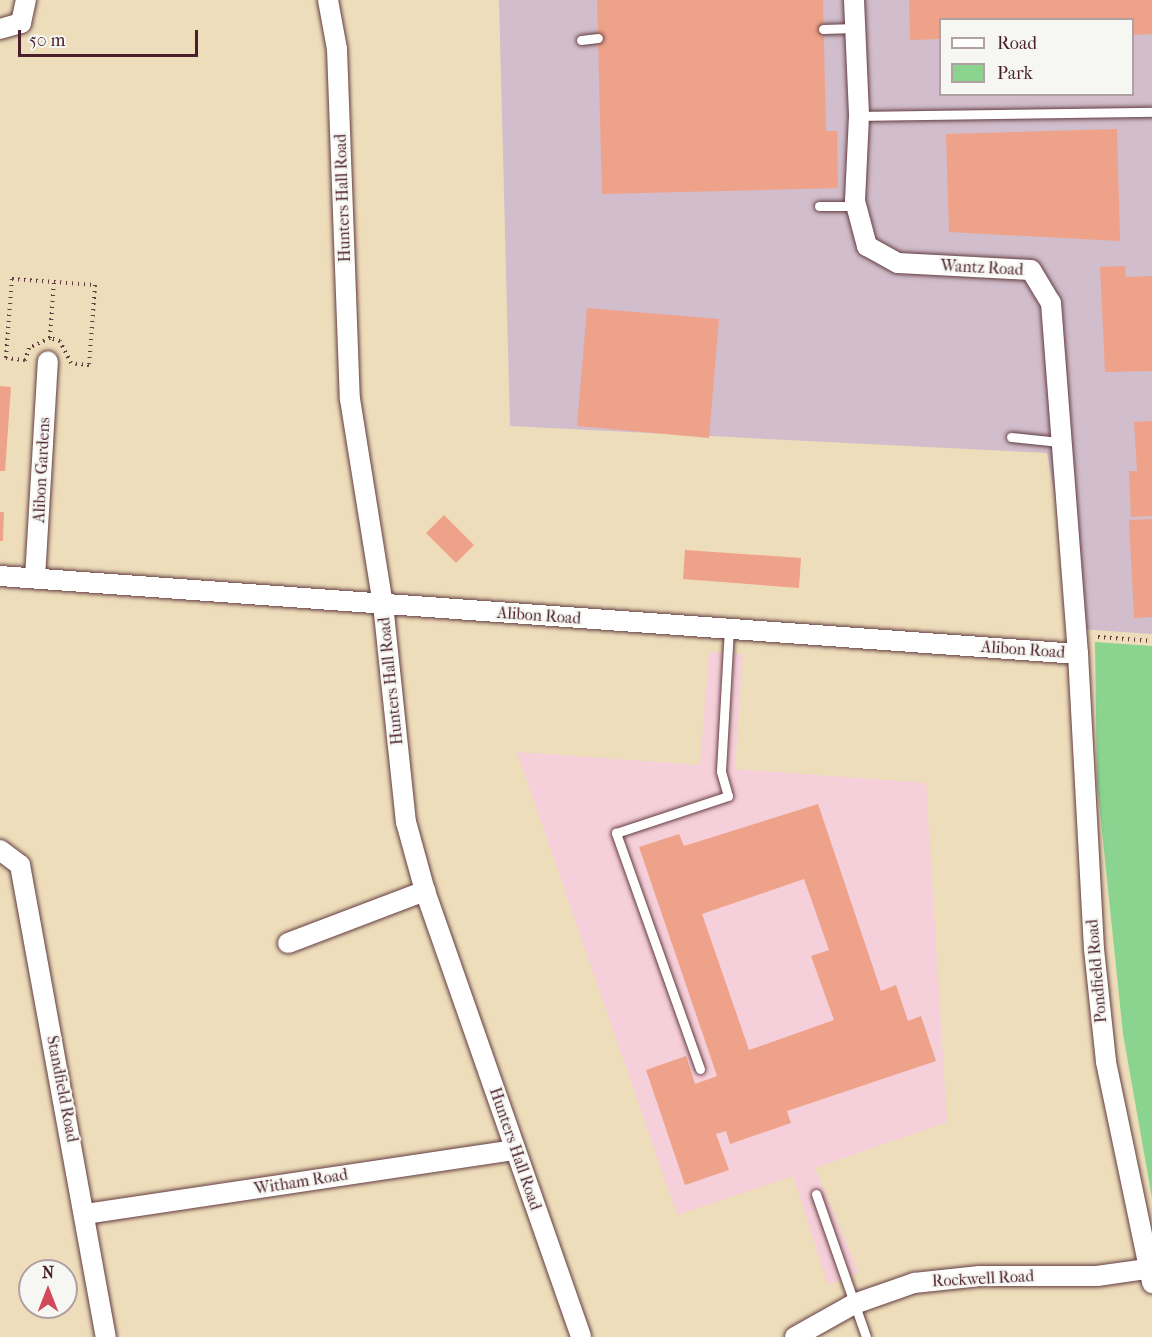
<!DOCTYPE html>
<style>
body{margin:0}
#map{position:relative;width:1152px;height:1337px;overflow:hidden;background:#eeddba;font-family:"IM FELL French Canon",serif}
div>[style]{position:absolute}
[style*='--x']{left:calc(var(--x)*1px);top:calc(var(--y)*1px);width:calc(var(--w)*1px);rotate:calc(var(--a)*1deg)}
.built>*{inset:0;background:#f5cfd9}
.industrial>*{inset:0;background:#d1bdcb}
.green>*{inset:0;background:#8bd490}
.building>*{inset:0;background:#efa28a}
.path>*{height:4px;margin-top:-2px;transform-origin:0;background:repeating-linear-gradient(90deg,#633c40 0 1.5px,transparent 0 6px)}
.roads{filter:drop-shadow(0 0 2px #633c40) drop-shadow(0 0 2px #633c40)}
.service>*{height:9px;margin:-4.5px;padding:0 4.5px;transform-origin:4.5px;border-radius:4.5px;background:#fff}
.minor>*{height:20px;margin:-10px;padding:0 10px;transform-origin:10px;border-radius:10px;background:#fff}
span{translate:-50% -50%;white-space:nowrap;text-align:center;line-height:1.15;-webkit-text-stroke:4.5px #f6f6f2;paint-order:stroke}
.street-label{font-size:16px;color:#4a1f2b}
.legend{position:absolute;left:939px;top:18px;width:195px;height:78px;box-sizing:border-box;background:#f6f6f2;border:2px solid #b1a0a2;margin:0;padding:8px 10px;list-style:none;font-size:18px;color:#4a1f2b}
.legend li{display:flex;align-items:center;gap:12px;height:30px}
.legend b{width:30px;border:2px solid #b1a0a2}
.north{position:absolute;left:18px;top:1259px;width:60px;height:60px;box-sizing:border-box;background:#f6f6f2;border:2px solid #b1a0a2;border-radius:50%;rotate:0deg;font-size:16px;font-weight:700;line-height:24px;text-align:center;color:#4a1f2b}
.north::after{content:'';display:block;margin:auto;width:21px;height:27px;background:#d1495b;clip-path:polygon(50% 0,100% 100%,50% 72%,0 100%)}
.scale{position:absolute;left:18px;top:30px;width:180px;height:27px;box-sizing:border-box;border:3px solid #4a1f2b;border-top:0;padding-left:8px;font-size:18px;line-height:21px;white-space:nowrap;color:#4a1f2b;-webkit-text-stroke:4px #f6f6f2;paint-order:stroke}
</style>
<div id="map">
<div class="built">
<div style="clip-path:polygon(709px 652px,743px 654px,735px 769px,926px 783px,947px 1122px,815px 1168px,859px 1273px,828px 1285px,793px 1176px,677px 1215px,517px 752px,700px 765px)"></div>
</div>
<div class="industrial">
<div style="clip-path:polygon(evenodd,499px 0,1152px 0,1152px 634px,1079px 629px,1047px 453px,510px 426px,499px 0,940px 20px,1132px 20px,1132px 94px,940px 94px,940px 20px)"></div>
</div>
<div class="green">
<div style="clip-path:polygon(1095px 642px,1152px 646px,1152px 1198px,1123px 1034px,1097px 783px)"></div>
</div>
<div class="building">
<div style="clip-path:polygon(597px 0,823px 0,826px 131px,837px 131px,838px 188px,602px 194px)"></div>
<div style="clip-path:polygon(909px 0,1152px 0,1152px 34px,1132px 35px,1132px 20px,940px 20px,940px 39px,910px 40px)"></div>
<div style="clip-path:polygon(1117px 129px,1120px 241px,949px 232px,946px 134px)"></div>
<div style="clip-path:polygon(1125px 266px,1126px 277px,1152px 276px,1152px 371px,1105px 372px,1100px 267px)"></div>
<div style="clip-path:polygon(587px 308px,719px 319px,709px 438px,577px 426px)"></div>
<div style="clip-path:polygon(0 386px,11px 387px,5px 471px,0 471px)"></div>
<div style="clip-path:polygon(1152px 421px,1152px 516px,1131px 517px,1129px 471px,1137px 471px,1134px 422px)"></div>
<div style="clip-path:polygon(0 512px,4px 512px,3px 541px,0 541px)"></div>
<div style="clip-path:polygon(444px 515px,474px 545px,456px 563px,426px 533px)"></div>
<div style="clip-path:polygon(1152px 519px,1152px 617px,1134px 618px,1129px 520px)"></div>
<div style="clip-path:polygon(685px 550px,801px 558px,799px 588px,683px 579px)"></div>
<div style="clip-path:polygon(evenodd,818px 804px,881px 991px,896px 985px,908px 1021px,921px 1016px,936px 1061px,787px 1111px,791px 1123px,730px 1144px,726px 1131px,716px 1134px,729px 1170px,685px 1185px,646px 1070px,686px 1056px,695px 1084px,717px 1076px,639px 847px,679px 834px,684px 846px,818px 804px,804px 879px,829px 950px,811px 956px,834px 1020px,749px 1050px,702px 914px,804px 879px)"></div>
</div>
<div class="path">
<div style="--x:12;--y:279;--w:83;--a:4.1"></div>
<div style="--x:95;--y:285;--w:80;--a:94.3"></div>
<div style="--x:89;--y:365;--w:18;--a:-174"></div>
<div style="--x:71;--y:363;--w:25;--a:-117"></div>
<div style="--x:60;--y:341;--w:10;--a:-163"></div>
<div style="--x:50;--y:338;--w:23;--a:155"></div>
<div style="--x:29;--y:348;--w:13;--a:108"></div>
<div style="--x:25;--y:360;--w:19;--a:-174"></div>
<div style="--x:6;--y:358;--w:79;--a:-85.7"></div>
<div style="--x:50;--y:338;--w:56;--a:-85.9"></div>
<div style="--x:1098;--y:637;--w:54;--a:4.2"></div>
</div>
<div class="roads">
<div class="service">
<div style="--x:823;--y:29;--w:32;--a:-2"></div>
<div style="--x:581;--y:40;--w:17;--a:-7"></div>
<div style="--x:859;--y:116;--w:293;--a:-0.8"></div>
<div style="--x:819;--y:206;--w:37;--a:0"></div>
<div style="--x:1011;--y:437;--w:49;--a:5.8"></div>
<div style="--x:700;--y:1069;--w:251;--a:-109.6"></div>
<div style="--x:616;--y:833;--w:118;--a:-18.3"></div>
<div style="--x:728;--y:796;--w:26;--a:-106"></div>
<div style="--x:721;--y:771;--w:142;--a:-86.8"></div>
<div style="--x:816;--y:1194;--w:151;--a:70.7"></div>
</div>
<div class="minor">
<div style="--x:328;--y:0;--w:50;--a:79.6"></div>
<div style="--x:337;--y:49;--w:350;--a:87.9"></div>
<div style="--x:350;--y:399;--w:208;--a:80.9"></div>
<div style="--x:383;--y:604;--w:219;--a:84"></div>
<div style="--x:406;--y:822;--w:72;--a:74.6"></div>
<div style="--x:425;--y:891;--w:472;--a:70.7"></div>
<div style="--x:854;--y:0;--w:116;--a:87.5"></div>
<div style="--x:859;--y:116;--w:85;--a:92.7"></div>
<div style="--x:855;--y:201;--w:47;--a:75.1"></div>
<div style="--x:867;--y:246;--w:35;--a:29"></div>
<div style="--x:898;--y:263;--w:133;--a:3"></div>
<div style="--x:1031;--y:270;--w:39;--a:59"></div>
<div style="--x:1051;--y:303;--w:352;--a:85.6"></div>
<div style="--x:1078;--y:654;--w:295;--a:86.9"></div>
<div style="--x:1094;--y:949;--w:114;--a:83.9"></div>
<div style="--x:1106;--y:1062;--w:226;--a:78.2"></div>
<div style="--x:0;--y:29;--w:22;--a:-16"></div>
<div style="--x:21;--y:23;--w:24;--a:-78"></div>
<div style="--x:0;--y:576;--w:1081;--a:4.14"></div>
<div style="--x:35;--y:578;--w:217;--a:-86.6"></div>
<div style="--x:0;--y:850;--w:25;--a:37"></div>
<div style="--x:20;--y:865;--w:480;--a:79.7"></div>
<div style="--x:288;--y:943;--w:147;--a:-20.8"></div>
<div style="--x:86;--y:1214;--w:434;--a:-8.5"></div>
<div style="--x:795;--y:1337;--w:68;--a:-29.2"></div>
<div style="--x:854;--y:1304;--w:64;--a:-19.3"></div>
<div style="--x:914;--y:1283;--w:66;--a:-6.1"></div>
<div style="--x:980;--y:1276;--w:117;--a:0"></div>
<div style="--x:1097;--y:1276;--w:49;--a:-8.1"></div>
</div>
</div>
<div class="street-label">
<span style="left:343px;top:198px;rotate:-92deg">Hunters Hall Road</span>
<span style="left:982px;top:268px;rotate:3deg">Wantz Road</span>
<span style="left:42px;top:470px;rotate:-87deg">Alibon Gardens</span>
<span style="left:539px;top:616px;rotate:4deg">Alibon Road</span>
<span style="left:1023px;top:650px;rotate:4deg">Alibon Road</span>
<span style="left:391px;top:681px;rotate:-96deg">Hunters Hall Road</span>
<span style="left:1097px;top:971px;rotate:-95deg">Pondfield Road</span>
<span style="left:62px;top:1089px;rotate:79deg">Standfield Road</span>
<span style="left:515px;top:1149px;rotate:71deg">Hunters Hall Road</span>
<span style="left:301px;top:1182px;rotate:-9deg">Witham Road</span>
<span style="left:983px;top:1279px;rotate:-3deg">Rockwell Road</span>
</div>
<ul class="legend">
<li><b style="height:8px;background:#fff"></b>Road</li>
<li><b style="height:16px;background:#8bd490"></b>Park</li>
</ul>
<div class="north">N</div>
<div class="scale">50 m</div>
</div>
